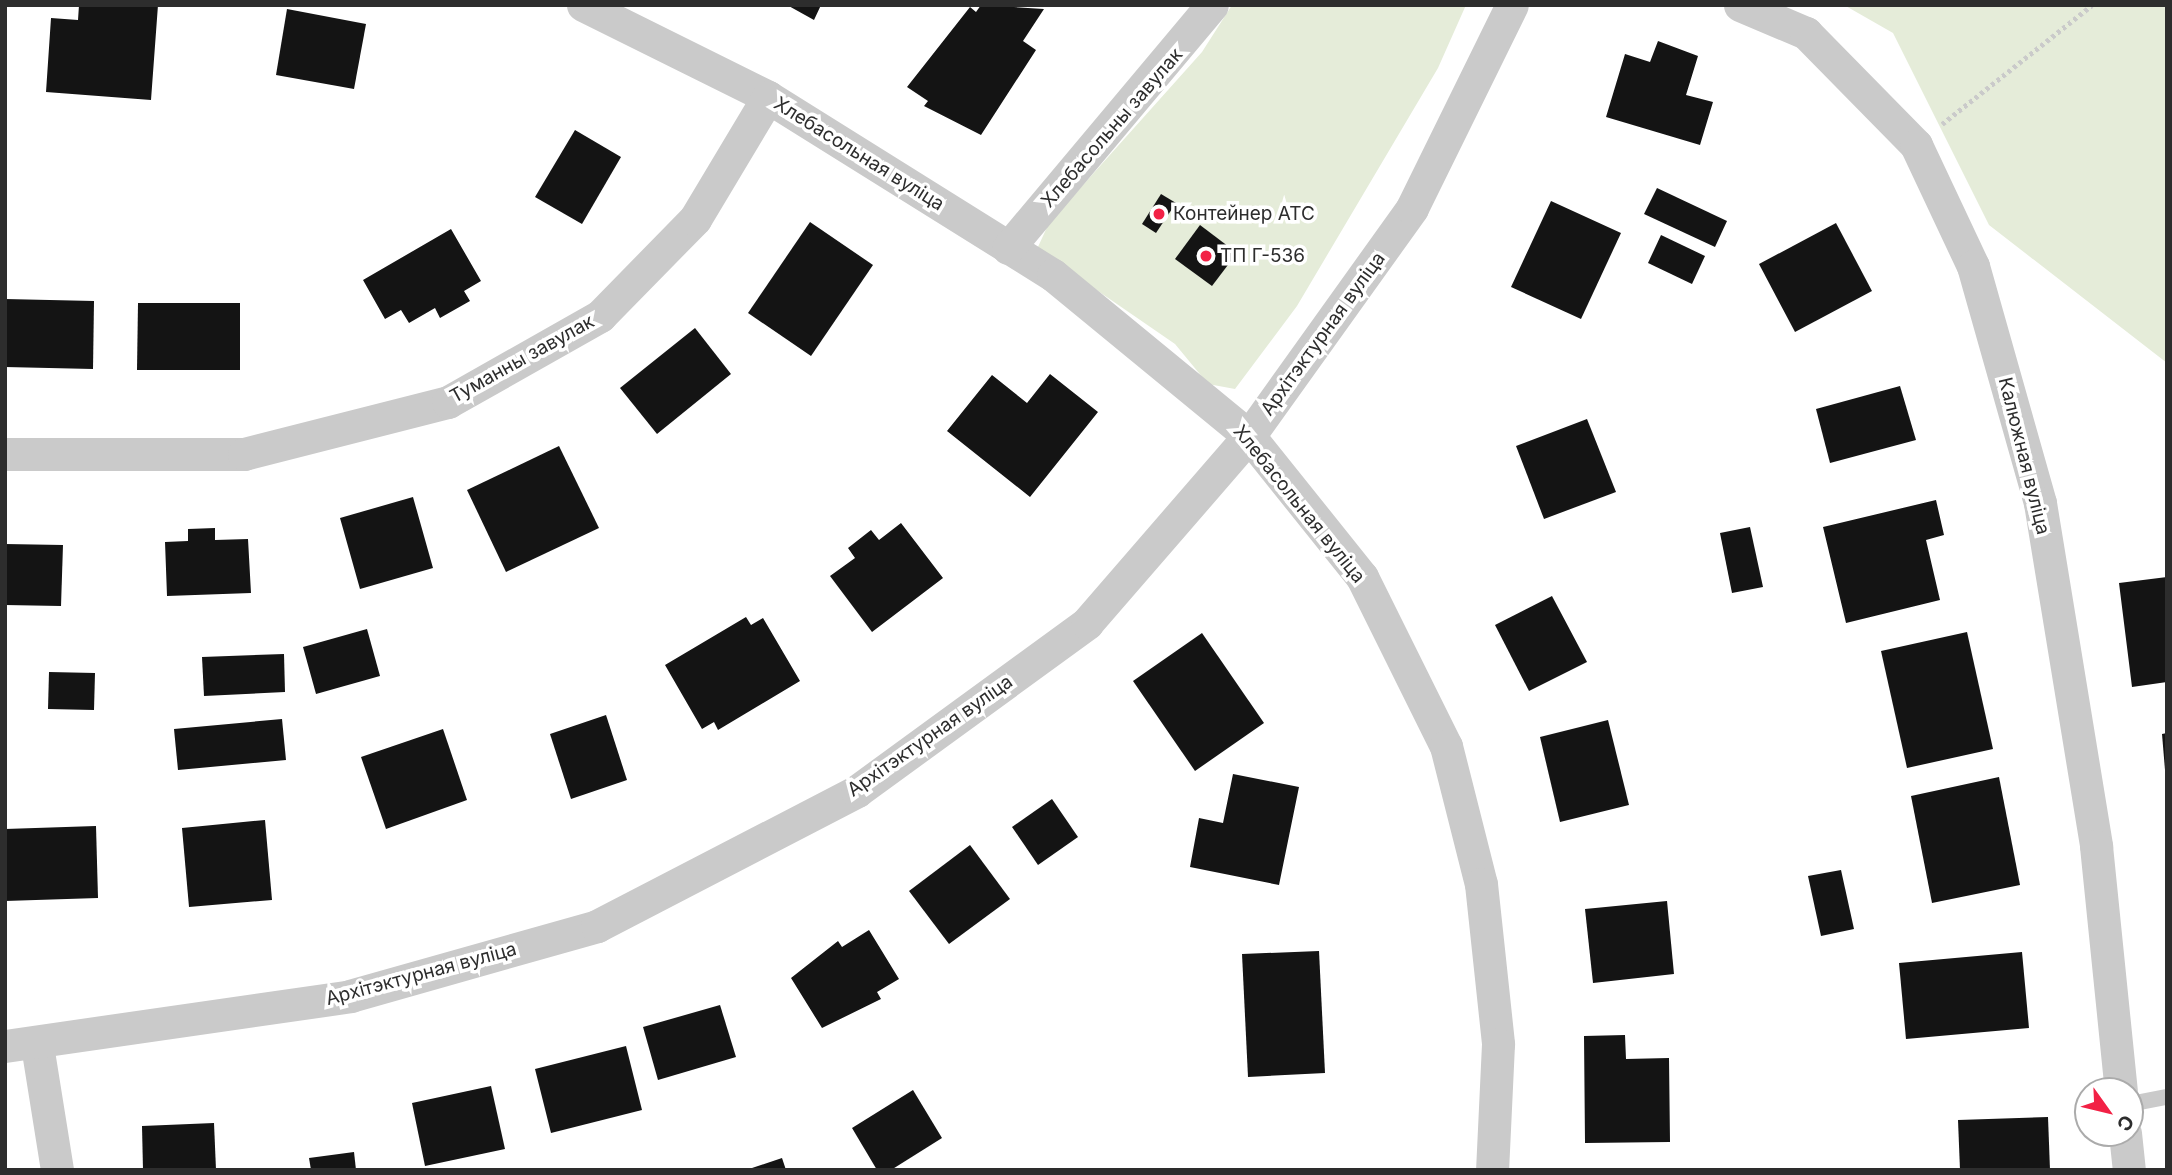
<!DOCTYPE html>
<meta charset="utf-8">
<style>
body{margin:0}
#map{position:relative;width:2172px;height:1175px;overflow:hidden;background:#fff;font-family:Inter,sans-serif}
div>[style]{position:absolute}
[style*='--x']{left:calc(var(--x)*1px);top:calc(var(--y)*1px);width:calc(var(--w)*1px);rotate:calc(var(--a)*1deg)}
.green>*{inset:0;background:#e5ecd9}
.building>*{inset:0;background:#141414}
.path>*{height:4.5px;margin-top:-2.25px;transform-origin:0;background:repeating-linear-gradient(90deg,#cacaca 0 3.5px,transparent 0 7px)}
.lane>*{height:16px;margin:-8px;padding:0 8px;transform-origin:8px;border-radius:8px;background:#cacaca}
.street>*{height:33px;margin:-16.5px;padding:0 16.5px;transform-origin:16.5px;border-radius:16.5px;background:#cacaca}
.dots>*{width:19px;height:19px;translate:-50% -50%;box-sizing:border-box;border:4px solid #fff;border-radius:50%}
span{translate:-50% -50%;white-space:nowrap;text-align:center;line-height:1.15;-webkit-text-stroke:7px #fff;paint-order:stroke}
.street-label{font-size:19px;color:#2d2d2d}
.poi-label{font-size:19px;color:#2d2d2d}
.left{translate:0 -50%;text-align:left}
.frame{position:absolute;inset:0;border:7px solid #2d2d2d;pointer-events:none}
.north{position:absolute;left:2074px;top:1077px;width:70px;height:70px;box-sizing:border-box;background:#fff;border:2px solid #ababab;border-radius:50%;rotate:124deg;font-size:19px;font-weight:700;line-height:28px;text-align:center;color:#2d2d2d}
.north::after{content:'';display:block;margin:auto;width:24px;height:32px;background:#f22145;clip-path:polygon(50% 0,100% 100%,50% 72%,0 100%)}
</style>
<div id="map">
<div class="green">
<div style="clip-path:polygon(1232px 5px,1466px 5px,1438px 68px,1297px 306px,1235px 389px,1208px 384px,1175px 344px,1037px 249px,1049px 223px,1202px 52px)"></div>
<div style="clip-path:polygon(1844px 5px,2167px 5px,2167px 363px,1989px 225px,1893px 33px)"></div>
</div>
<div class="building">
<div style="clip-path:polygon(79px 5px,158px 5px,151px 100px,46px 92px,51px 18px,78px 20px)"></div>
<div style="clip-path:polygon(787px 5px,821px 5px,814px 20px)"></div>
<div style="clip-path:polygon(981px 5px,1044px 9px,1023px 41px,1036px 50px,981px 135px,924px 106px,928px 101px,907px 87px,970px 7px,976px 12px)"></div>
<div style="clip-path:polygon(287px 9px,366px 24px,354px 89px,276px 75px)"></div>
<div style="clip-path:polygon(1658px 41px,1698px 56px,1686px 95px,1713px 102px,1700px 145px,1606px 117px,1625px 54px,1650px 62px)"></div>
<div style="clip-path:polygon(575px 130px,621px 157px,582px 224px,535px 197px)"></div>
<div style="clip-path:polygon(1657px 188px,1727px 221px,1715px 247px,1644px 214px)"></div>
<div style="clip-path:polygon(1161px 194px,1176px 203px,1156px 233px,1142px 224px)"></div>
<div style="clip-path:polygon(1551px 201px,1621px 233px,1581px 319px,1511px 287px)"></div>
<div style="clip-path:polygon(810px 222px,873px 265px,811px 356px,748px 313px)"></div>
<div style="clip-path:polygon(1836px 223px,1872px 291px,1795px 332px,1759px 264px)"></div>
<div style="clip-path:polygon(1200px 225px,1237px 253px,1212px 286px,1175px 259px)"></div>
<div style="clip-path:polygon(451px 229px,481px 281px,464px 291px,470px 301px,440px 318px,435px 308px,409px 323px,401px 310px,385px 319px,363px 280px)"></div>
<div style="clip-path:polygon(1661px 235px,1705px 256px,1692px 284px,1648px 263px)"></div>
<div style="clip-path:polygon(5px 299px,94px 301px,93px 369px,5px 367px)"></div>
<div style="clip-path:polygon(138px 303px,240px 303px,240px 370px,137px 370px)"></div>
<div style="clip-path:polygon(695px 328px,731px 374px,657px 434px,620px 388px)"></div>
<div style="clip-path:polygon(1050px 374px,1098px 412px,1030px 497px,947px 431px,992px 375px,1027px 403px)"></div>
<div style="clip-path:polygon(1900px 386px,1916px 440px,1830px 463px,1816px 409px)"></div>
<div style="clip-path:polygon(1587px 419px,1616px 492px,1544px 519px,1516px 446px)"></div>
<div style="clip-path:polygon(559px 446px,599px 528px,506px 572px,467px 490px)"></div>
<div style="clip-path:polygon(413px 497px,433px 568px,360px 589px,340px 518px)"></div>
<div style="clip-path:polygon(1936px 500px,1944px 535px,1926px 540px,1940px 600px,1846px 623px,1823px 527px)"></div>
<div style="clip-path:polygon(901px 523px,943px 578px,872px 632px,830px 576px,855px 558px,848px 548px,871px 530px,879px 540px)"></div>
<div style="clip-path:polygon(1750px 527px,1763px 587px,1732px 593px,1720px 533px)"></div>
<div style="clip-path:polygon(215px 528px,215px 540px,248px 539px,251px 593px,167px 596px,165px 542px,188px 541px,188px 529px)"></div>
<div style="clip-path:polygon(5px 544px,63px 545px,61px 606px,5px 605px)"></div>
<div style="clip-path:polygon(2167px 577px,2167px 682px,2132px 687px,2119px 583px)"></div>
<div style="clip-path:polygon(1552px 596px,1587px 662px,1529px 691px,1495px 625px)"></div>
<div style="clip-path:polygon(746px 617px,751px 625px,763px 618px,800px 681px,718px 730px,714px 722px,702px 729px,665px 665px)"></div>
<div style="clip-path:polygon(367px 629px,380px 676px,316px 694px,303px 647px)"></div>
<div style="clip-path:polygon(1967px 632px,1993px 749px,1907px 768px,1881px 651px)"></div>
<div style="clip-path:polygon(1202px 633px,1264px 723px,1195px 771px,1133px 681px)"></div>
<div style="clip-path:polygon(284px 654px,285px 692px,204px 696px,202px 657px)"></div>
<div style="clip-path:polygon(49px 672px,95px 673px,94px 710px,48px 709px)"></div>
<div style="clip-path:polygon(606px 715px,627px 780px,571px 799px,550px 734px)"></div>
<div style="clip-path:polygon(282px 719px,286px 760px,178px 770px,174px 729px)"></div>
<div style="clip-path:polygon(1608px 720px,1629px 805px,1560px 822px,1540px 737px)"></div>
<div style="clip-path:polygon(443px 729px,467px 800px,386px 829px,361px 757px)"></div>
<div style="clip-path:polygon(2167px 733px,2167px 770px,2165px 770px,2162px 734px)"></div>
<div style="clip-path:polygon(1233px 774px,1299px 787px,1279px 885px,1190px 867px,1199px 818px,1223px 823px)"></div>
<div style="clip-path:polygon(1999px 777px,2020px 885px,1932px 903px,1911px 796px)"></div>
<div style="clip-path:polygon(1052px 799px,1078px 837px,1038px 865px,1012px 827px)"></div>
<div style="clip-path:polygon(265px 820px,272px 900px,189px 907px,182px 828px)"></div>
<div style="clip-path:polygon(96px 826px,98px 898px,5px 901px,5px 829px)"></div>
<div style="clip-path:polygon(970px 845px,1010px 899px,949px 944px,909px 891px)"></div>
<div style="clip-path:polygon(1841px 870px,1854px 929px,1821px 936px,1808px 876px)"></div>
<div style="clip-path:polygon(1667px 901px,1674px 974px,1593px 983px,1585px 909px)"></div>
<div style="clip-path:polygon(869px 930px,899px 979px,877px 992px,881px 999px,822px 1028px,791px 978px,838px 941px,842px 947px)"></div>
<div style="clip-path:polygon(1319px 951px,1325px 1073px,1248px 1077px,1242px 954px)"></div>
<div style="clip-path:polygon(2022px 952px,2029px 1028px,1906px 1039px,1899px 963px)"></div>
<div style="clip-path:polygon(720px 1005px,736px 1057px,658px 1080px,643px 1027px)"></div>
<div style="clip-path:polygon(1625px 1035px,1626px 1059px,1669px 1058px,1670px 1142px,1585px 1143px,1584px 1036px)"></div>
<div style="clip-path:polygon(626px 1046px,642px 1110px,551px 1133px,535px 1069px)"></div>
<div style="clip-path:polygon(491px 1086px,505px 1149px,425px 1166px,412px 1103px)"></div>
<div style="clip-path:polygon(913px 1090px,942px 1138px,891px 1170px,877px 1170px,852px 1128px)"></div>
<div style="clip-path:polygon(2048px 1117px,2050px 1170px,1960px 1170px,1958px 1120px)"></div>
<div style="clip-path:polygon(214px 1123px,216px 1170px,143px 1170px,142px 1126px)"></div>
<div style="clip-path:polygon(354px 1152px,356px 1170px,311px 1170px,309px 1158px)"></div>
<div style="clip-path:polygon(782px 1158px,786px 1170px,749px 1170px,749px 1169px)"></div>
</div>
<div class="path">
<div style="--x:1942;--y:124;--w:191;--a:-38.4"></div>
</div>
<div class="lane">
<div style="--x:2130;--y:1104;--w:38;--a:-11"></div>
</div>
<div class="street">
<div style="--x:583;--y:5;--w:207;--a:26.4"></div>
<div style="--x:768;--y:97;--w:336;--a:32"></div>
<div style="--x:1053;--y:275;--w:254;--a:39.4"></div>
<div style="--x:1249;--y:436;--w:181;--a:51.3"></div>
<div style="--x:1362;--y:577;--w:189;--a:63.6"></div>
<div style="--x:1446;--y:746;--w:142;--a:75.8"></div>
<div style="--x:1481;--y:884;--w:161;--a:83.9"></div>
<div style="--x:1498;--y:1044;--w:126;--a:92.7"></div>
<div style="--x:1740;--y:5;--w:72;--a:23"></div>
<div style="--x:1806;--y:33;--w:157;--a:45.5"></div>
<div style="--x:1916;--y:145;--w:134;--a:64.8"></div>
<div style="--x:1973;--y:266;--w:246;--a:74.2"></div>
<div style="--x:2040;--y:503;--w:348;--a:80.7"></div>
<div style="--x:2096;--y:846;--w:246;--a:84.2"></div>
<div style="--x:1008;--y:248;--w:317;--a:-50"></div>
<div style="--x:5;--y:454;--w:239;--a:0"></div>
<div style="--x:244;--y:454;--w:211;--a:-14.3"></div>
<div style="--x:448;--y:402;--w:175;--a:-29.5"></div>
<div style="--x:600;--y:316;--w:136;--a:-45.6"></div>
<div style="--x:695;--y:219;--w:142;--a:-59.1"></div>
<div style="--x:37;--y:1045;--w:127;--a:80.9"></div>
<div style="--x:5;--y:1046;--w:349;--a:-8.2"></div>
<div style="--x:350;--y:996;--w:257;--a:-15.8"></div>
<div style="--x:597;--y:926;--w:293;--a:-27.4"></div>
<div style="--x:857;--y:791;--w:285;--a:-36.1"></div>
<div style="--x:1087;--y:623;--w:247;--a:-49.1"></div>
<div style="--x:1249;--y:436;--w:280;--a:-54.4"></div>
<div style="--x:1412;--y:208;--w:226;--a:-63.8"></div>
<div style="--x:2125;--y:1133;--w:37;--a:84"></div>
</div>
<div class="dots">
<div style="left:1159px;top:214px;background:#f22145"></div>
<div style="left:1206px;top:256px;background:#f22145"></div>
</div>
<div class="street-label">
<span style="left:1112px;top:128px;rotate:-49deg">Хлебасольны завулак</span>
<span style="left:859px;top:154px;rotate:32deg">Хлебасольная вуліца</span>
<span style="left:1323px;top:334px;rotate:-54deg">Архітэктурная вуліца</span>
<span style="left:522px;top:359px;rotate:-29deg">Туманны завулак</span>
<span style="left:2024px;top:456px;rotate:76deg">Калюжная вуліца</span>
<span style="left:1299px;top:504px;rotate:51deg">Хлебасольная вуліца</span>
<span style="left:930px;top:736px;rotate:-35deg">Архітэктурная вуліца</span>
<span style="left:421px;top:974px;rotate:-15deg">Архітэктурная вуліца</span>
</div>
<div class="poi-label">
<span class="left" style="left:1173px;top:214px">Контейнер АТС</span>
<span class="left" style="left:1220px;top:256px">ТП Г-536</span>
</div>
<div class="frame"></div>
<div class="north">С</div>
</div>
